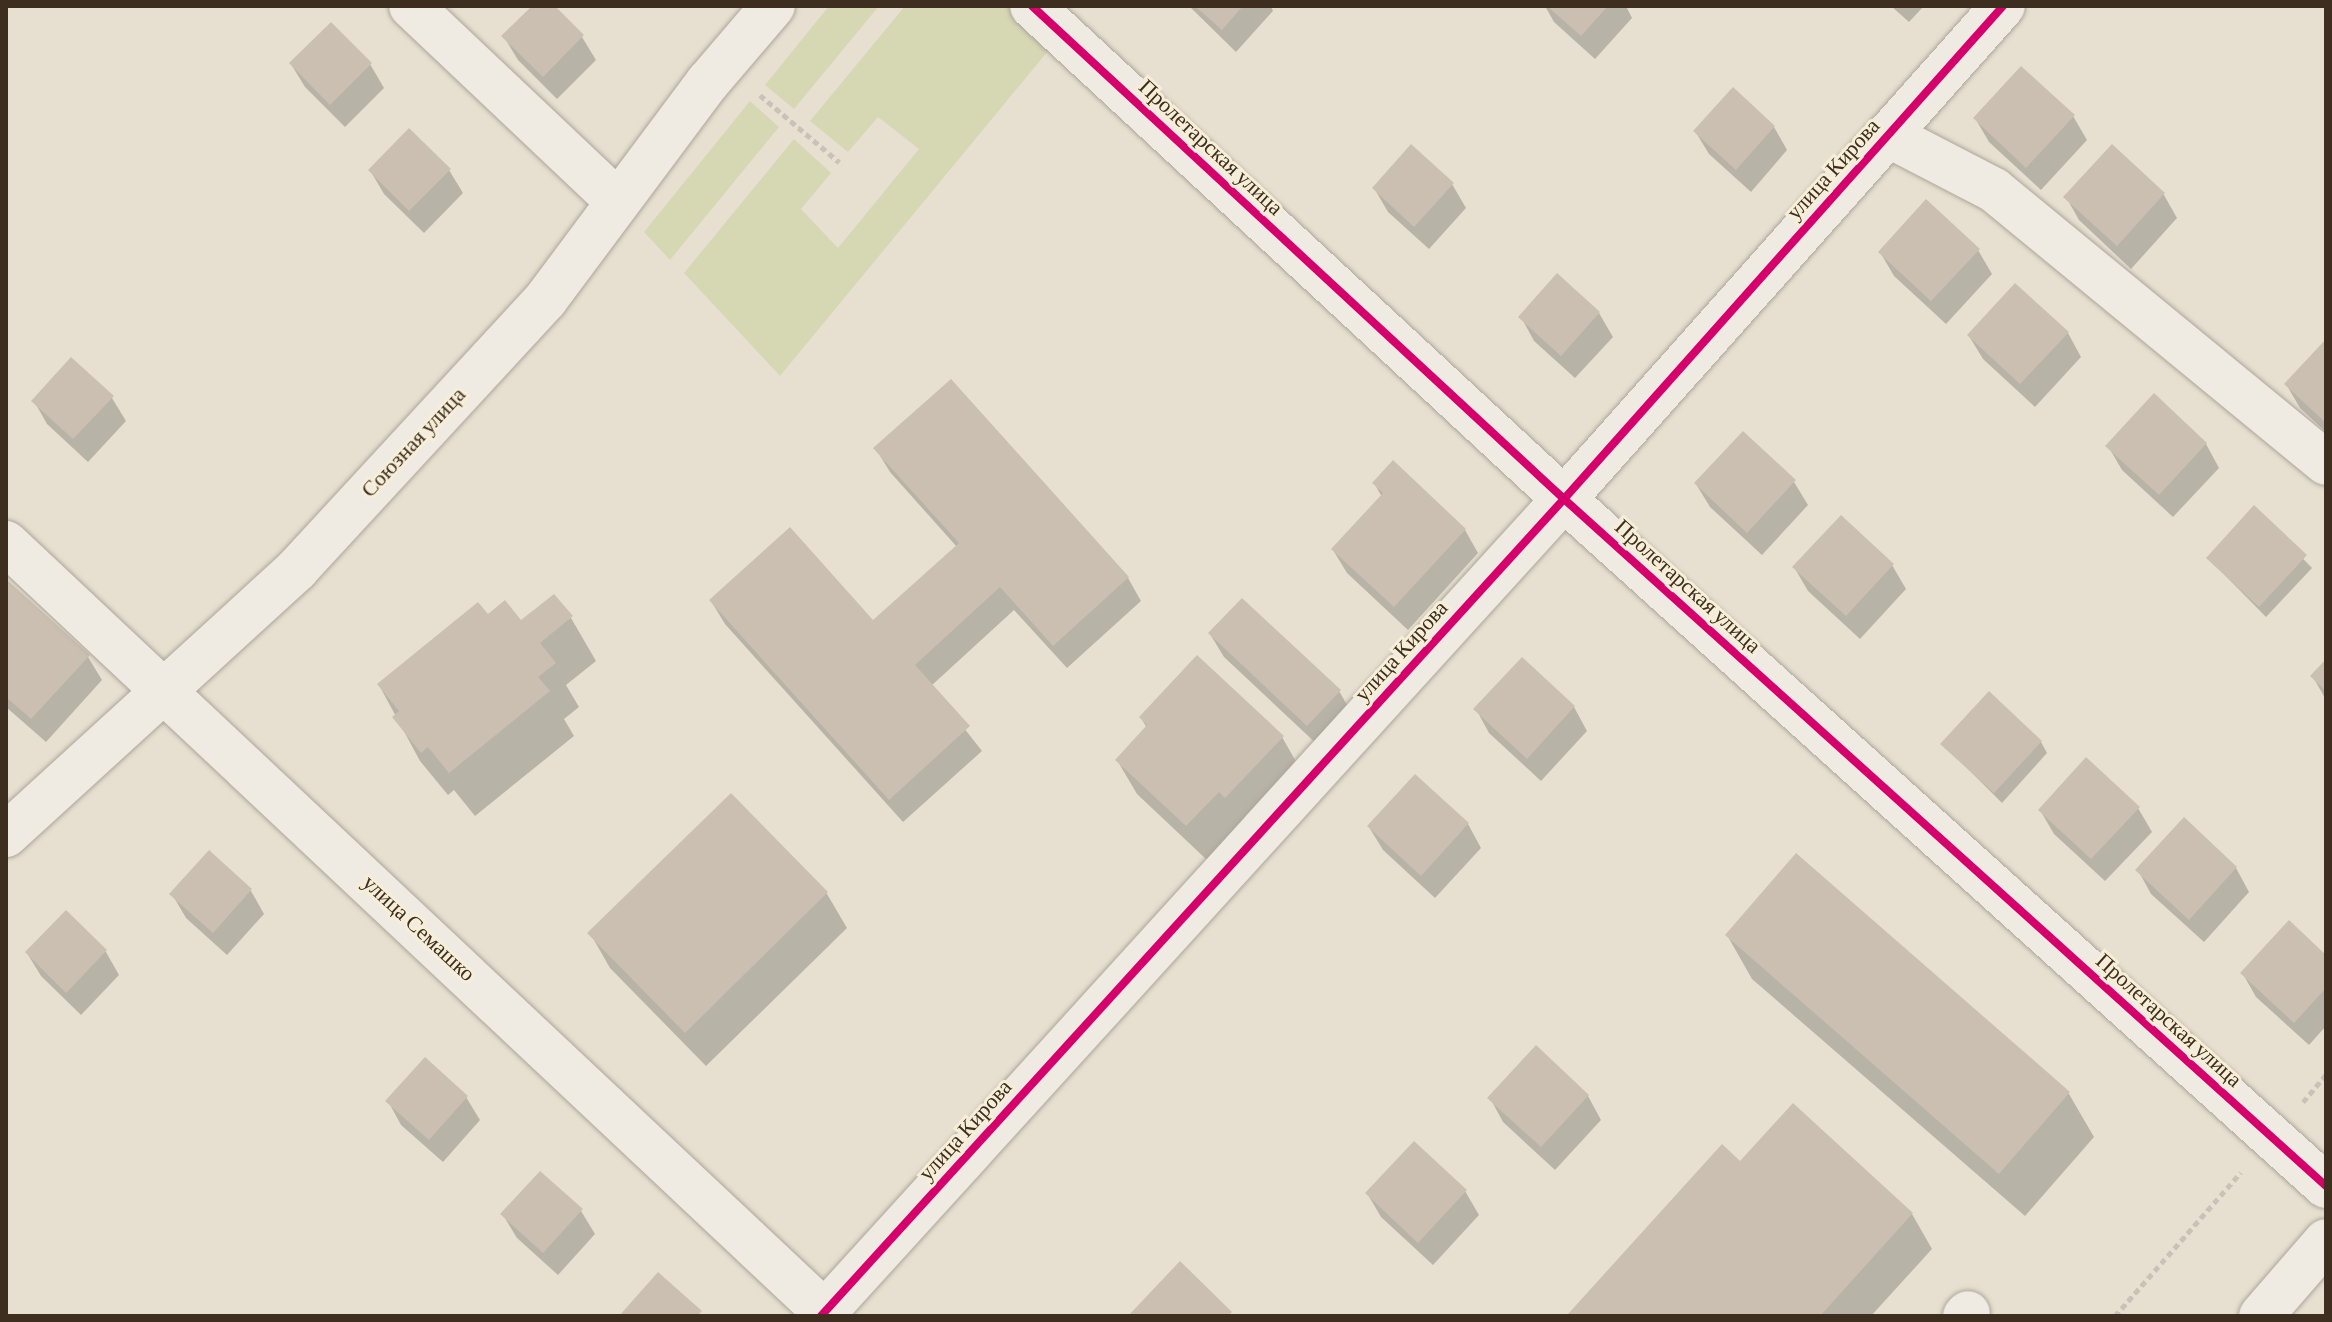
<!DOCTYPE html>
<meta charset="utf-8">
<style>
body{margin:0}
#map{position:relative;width:2332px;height:1322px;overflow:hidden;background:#e7e0d1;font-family:"Crimson Pro",serif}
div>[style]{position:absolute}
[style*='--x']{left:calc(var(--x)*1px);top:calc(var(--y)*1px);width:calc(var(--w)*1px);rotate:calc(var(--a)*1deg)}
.green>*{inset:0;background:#d6d7b3}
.shadow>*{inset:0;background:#0003}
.building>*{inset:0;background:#cbbfb2}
.path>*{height:5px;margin-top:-2.5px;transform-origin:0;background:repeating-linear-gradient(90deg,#c8c2b9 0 6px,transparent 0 10px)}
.roads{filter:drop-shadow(0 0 2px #ada599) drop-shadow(0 0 2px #ada599)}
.minor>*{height:44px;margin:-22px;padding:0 22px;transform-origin:22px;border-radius:22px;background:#efebe3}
.cycleway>*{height:8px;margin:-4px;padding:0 4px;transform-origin:4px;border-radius:4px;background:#d6006c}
span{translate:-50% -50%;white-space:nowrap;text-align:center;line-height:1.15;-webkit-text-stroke:6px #f7eed8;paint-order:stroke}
.street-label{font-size:22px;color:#3d2e20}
.frame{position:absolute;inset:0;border:8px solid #3d2e20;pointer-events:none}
</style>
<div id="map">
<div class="green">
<div style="clip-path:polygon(829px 6px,879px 6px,794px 109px,765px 85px)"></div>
<div style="clip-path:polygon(905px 6px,1020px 6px,1057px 40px,780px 376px,684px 273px,794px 139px,831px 173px,801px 209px,838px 248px,919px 149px,878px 117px,848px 152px,810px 121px)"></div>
<div style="clip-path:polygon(750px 101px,779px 127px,670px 260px,644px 232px)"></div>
</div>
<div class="shadow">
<div style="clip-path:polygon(534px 6px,552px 6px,582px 37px,596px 60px,557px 99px,518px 60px,504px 37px)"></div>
<div style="clip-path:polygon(1189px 6px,1271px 6px,1273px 11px,1236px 52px)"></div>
<div style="clip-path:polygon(1545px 6px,1626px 6px,1632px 18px,1595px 59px,1554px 22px)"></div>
<div style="clip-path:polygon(1891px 6px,1924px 6px,1909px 22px)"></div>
<div style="clip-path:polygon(291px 64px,370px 64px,384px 88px,345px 127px,305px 87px)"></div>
<div style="clip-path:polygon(2073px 116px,2087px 140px,2041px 190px,1989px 142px,1975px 118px)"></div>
<div style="clip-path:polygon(1774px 127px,1787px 150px,1751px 192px,1709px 154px,1695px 131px)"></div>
<div style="clip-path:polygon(2112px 147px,2164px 195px,2177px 218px,2131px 269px,2079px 220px,2066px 197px)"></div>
<div style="clip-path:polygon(370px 170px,449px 170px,463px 193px,424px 233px,384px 194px)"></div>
<div style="clip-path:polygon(1452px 184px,1466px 208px,1429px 249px,1388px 212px,1374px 188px)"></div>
<div style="clip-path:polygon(1978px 250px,1992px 274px,1946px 324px,1894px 276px,1880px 252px)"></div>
<div style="clip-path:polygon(1557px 276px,1599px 313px,1613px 337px,1575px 378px,1534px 341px,1521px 317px)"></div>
<div style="clip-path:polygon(2068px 333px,2081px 357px,2035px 407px,1983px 359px,1969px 336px)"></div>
<div style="clip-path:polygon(2326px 342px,2326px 432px,2300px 408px,2286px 384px)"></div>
<div style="clip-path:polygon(112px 398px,126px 421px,88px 462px,47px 424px,34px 401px)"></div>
<div style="clip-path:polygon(2206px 444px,2219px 468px,2173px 517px,2122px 470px,2108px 446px)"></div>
<div style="clip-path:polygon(876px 449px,1128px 578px,1141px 601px,1067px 668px,1014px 610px,931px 686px,982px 751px,903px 822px,725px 624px,711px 601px,873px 623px,957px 547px,890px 472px)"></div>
<div style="clip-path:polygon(1794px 482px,1808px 505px,1762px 555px,1710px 507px,1696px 484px)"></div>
<div style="clip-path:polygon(1374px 483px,1465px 530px,1478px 553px,1408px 630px,1347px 573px,1333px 550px,1382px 497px)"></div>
<div style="clip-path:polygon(2254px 508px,2312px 568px,2266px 617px,2208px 558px)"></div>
<div style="clip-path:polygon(1892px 565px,1906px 589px,1860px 639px,1808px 591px,1794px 567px)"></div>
<div style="clip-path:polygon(6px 582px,88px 657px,102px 680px,46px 742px,6px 707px)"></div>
<div style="clip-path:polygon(488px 617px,521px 623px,571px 618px,596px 661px,566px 685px,579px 707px,564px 719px,574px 736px,475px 816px,454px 790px,448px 795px,420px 761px,379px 685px)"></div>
<div style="clip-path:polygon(1210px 634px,1339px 691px,1353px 715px,1321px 748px,1224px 657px)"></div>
<div style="clip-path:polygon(2326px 662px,2326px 700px,2313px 677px)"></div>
<div style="clip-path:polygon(1574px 707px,1587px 731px,1541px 781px,1489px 733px,1476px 709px)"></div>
<div style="clip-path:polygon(1141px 718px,1282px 737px,1302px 772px,1207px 860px,1137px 794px,1117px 760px,1147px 728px)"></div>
<div style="clip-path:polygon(2041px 742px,2047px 753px,2002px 803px,1943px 744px)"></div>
<div style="clip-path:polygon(730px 796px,827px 894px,847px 928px,706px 1066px,610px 968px,590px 933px)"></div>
<div style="clip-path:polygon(2138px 808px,2152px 832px,2105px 881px,2054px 834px,2040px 810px)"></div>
<div style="clip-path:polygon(1468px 824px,1481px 848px,1435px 898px,1383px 850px,1369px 827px)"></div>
<div style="clip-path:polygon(209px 853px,251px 891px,264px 914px,227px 955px,186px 918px,172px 894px)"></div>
<div style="clip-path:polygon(2236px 868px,2249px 892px,2204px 942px,2151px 894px,2138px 870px)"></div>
<div style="clip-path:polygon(66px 913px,106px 952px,119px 975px,81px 1015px,41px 976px,27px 953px)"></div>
<div style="clip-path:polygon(1727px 935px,2069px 1094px,2094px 1137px,2025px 1216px,1752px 979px)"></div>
<div style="clip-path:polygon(2326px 957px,2326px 1026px,2309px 1045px,2256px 997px,2243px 974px)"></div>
<div style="clip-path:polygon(1588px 1096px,1601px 1120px,1555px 1170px,1503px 1122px,1490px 1098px)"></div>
<div style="clip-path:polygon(466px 1097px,480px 1120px,443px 1162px,401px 1125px,388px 1101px)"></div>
<div style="clip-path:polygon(1722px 1147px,1740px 1164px,1912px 1214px,1932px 1249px,1871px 1316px,1571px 1316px)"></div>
<div style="clip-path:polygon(1465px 1191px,1479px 1215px,1433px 1265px,1381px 1217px,1367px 1193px)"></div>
<div style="clip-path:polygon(581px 1211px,595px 1234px,558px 1275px,517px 1238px,503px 1215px)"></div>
</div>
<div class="building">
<div style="clip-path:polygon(532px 6px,555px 6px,584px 35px,543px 77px,501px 36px)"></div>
<div style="clip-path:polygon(1195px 6px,1243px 6px,1222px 30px)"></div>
<div style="clip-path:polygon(1547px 6px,1608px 6px,1581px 36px)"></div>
<div style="clip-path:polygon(331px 22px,372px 63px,330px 105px,289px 63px)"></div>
<div style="clip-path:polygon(2021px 66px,2075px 115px,2026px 168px,1973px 118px)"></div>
<div style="clip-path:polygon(1733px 87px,1775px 126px,1736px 170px,1693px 131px)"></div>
<div style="clip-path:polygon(409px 128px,451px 169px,409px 211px,368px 170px)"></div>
<div style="clip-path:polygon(1411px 144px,1454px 183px,1414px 227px,1372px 188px)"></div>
<div style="clip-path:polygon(2112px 144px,2165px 193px,2117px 246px,2063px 197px)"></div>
<div style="clip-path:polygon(1926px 199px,1980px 249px,1931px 301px,1878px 252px)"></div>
<div style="clip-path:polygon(1557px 273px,1600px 312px,1561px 356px,1518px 317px)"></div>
<div style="clip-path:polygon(2015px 283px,2069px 332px,2020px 384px,1967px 335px)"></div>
<div style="clip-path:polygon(2326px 339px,2326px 423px,2284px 384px)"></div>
<div style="clip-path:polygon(71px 357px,114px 396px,73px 439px,31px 401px)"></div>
<div style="clip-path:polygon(951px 379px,1129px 577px,1053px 646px,1000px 587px,915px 665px,970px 726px,889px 800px,709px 600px,790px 527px,873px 620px,959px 543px,873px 448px)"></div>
<div style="clip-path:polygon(2154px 393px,2207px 443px,2159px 495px,2105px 446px)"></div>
<div style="clip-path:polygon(1743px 431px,1796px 480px,1747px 533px,1694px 483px)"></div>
<div style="clip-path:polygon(1393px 460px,1466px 529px,1394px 607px,1331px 549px,1383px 493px,1372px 483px)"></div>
<div style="clip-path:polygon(2254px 505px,2307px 555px,2259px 607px,2206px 558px)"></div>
<div style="clip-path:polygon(1841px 515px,1894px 564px,1846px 616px,1792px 567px)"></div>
<div style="clip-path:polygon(6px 579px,90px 655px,31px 719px,6px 697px)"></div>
<div style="clip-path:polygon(554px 594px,573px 616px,540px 643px,556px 663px,538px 677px,550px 691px,449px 773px,428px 747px,421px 753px,392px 717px,399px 711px,377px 684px,478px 602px,488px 614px,505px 600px,521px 620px)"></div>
<div style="clip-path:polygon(1242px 598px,1341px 690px,1307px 726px,1208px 633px)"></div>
<div style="clip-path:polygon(1197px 655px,1284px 736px,1225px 798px,1219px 792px,1186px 826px,1115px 760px,1147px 725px,1139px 717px)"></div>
<div style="clip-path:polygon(1522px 657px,1575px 706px,1527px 759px,1473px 709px)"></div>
<div style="clip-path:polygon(2326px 659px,2326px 691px,2310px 676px)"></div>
<div style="clip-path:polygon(1989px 691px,2042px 741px,1994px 793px,1940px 744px)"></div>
<div style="clip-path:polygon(2086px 757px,2140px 807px,2091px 859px,2038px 810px)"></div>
<div style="clip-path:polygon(1415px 774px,1469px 823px,1421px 876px,1367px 826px)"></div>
<div style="clip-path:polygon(731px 793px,828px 892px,685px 1033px,587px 933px)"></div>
<div style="clip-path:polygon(2184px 817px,2237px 867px,2189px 920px,2135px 870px)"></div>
<div style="clip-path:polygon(209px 850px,252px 889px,213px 933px,169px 894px)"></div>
<div style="clip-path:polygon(1796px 853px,2070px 1092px,1999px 1174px,1725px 935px)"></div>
<div style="clip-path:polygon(66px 910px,107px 950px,66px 993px,25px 952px)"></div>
<div style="clip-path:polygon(2289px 920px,2326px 955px,2326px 988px,2294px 1023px,2240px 973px)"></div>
<div style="clip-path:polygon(1536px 1045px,1589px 1095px,1541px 1147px,1487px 1098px)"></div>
<div style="clip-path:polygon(425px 1057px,468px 1096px,429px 1140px,385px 1101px)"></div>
<div style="clip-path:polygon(1793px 1103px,1913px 1213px,1820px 1316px,1568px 1314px,1722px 1144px,1740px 1161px)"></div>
<div style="clip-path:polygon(1414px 1141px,1467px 1190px,1418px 1243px,1365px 1193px)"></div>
<div style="clip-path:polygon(540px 1171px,583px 1209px,543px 1253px,500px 1214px)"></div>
<div style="clip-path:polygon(1180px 1261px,1232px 1312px,1228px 1316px,1128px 1316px)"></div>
<div style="clip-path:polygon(658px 1272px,702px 1311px,697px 1316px,619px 1316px)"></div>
</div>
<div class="path">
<div style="--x:760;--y:95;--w:104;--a:40.3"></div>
<div style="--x:2303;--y:1102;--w:35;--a:-50"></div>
<div style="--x:2115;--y:1316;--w:191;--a:-48.8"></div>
</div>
<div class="roads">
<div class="minor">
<div style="--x:411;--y:6;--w:284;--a:43.4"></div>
<div style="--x:1032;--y:6;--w:725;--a:42.82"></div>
<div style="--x:1564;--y:499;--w:1026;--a:42.04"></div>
<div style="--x:1888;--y:135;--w:119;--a:27.4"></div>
<div style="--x:1994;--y:190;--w:430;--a:39.4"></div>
<div style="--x:6;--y:543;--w:1129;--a:43.21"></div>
<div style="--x:6;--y:835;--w:394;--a:-42.4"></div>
<div style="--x:297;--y:569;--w:367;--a:-47.3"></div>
<div style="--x:546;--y:299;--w:271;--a:-53.3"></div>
<div style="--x:708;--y:82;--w:100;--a:-49.5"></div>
<div style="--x:821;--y:1316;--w:1104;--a:-47.72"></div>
<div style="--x:1564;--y:499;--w:660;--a:-48.32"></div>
<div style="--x:1965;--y:1316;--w:4;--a:-45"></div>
<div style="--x:2261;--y:1316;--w:99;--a:-49.1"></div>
</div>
</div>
<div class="cycleway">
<div style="--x:1032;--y:6;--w:725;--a:42.82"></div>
<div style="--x:1564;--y:499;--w:1026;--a:42.04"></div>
<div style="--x:821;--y:1316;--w:1104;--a:-47.72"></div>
<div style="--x:1564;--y:499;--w:660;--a:-48.32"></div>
</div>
<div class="street-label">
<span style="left:1211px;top:147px;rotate:43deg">Пролетарская улица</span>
<span style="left:1833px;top:169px;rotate:-48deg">улица Кирова</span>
<span style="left:413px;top:442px;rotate:-47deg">Союзная улица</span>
<span style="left:1688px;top:586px;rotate:42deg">Пролетарская улица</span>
<span style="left:1401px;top:651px;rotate:-48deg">улица Кирова</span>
<span style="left:419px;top:928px;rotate:43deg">улица Семашко</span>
<span style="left:2169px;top:1020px;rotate:42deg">Пролетарская улица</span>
<span style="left:965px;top:1130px;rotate:-48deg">улица Кирова</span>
</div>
<div class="frame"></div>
</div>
